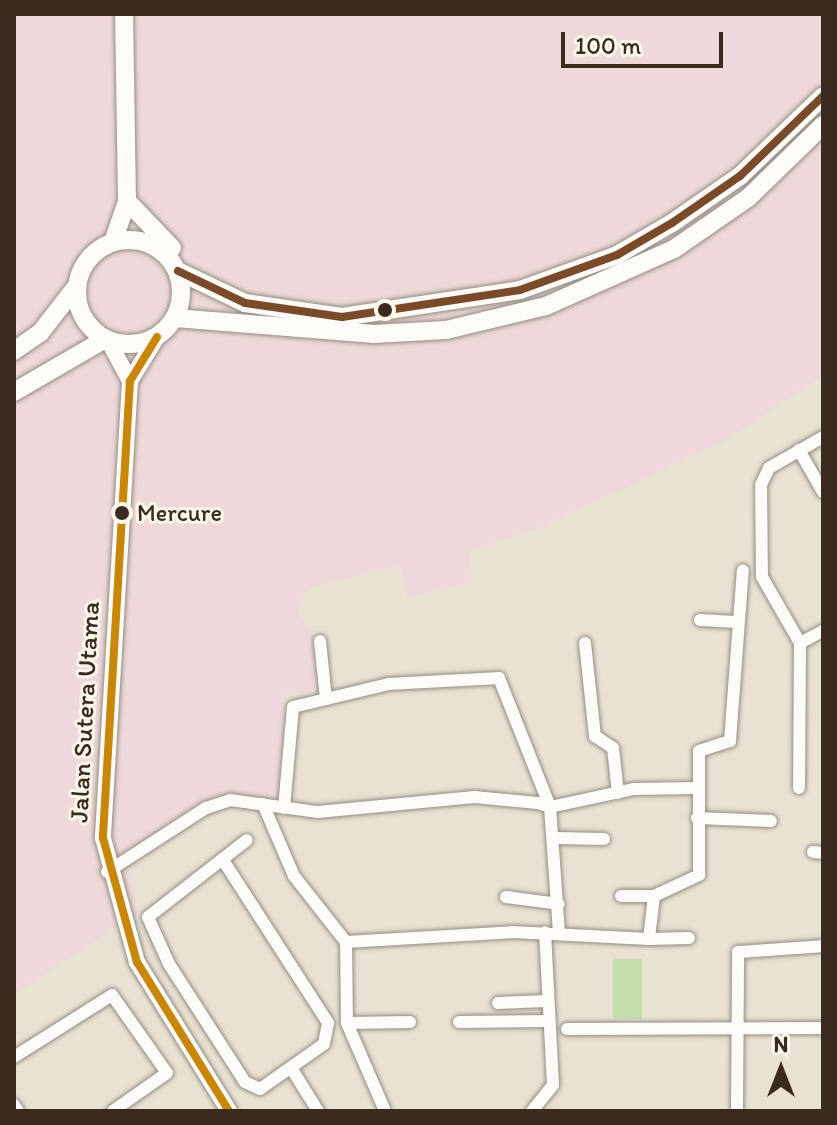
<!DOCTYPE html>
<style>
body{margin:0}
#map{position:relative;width:837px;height:1125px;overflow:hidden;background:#e9e2d3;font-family:Itim,sans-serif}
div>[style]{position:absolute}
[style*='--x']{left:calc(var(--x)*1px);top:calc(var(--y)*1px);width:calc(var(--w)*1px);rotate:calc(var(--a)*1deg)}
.built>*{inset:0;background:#eed8d9}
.green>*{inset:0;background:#c2deab}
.roads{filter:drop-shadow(0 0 2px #938d83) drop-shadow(0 0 2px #938d83)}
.minor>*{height:12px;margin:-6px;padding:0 6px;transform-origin:6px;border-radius:6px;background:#fcfbf8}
.tertiary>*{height:16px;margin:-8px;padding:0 8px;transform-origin:8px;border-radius:8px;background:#fcfbf8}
.secondary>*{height:18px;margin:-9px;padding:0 9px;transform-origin:9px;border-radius:9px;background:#fcfbf8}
.secondary>.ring{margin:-9px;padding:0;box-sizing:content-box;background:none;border:18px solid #fcfbf8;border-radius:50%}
.bus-1>*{height:8px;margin:-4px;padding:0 4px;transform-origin:4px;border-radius:4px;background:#7a4b2a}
.bus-2>*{height:8px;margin:-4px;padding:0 4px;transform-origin:4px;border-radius:4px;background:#c88708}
.dots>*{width:22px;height:22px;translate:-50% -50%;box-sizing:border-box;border:4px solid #fbf7ec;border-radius:50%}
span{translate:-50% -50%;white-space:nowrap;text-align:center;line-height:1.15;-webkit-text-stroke:6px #fbf7ec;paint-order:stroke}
.bus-label{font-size:24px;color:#3b2a1e}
.left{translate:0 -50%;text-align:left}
.street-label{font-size:26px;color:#3b2a1e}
.frame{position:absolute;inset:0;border:16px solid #3b2a1e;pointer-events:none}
.north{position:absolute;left:741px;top:1029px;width:80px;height:80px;-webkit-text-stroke:6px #fbf7ec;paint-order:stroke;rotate:0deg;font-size:22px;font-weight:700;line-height:32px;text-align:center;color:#3b2a1e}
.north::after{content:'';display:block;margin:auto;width:28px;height:36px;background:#3b2a1e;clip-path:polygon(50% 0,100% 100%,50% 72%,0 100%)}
.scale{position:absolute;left:561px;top:32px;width:162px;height:36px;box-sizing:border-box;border:4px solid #3b2a1e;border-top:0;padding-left:10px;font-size:24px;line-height:28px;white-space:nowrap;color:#3b2a1e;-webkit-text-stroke:6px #fbf7ec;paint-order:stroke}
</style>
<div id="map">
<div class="built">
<div style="clip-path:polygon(14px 14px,823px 14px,823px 375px,723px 442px,541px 527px,469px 552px,473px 582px,407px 597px,400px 566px,308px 588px,297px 612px,315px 637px,321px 690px,285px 694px,280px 799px,213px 799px,125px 851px,138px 913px,14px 994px)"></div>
</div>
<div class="green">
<div style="clip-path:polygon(613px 959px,642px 959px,642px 1019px,613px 1018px)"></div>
</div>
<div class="roads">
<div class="minor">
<div style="--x:799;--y:450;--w:48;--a:60.3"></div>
<div style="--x:700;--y:620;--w:36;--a:3"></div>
<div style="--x:320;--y:641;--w:58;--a:84.1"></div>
<div style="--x:585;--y:643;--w:94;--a:83.9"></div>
<div style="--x:595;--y:736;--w:22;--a:34"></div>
<div style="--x:613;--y:748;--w:45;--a:83.7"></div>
<div style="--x:800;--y:643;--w:26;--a:-28"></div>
<div style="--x:799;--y:788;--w:145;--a:-89.6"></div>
<div style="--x:800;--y:643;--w:76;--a:-119.9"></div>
<div style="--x:762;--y:577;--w:92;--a:-90.6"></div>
<div style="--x:761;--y:485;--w:19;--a:-65"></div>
<div style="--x:769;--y:468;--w:62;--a:-29.9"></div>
<div style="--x:263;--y:804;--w:78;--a:66.7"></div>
<div style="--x:294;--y:876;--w:84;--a:51.8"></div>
<div style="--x:346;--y:942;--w:166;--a:-3.4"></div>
<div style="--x:512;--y:932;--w:137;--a:2.9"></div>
<div style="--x:649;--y:939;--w:43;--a:-83.4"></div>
<div style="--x:654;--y:896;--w:50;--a:-25"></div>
<div style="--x:699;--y:875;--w:124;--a:-90"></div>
<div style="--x:699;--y:751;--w:33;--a:-18"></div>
<div style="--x:730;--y:741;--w:171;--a:-85.7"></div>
<div style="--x:284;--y:808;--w:101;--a:-84.9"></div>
<div style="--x:293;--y:707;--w:99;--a:-13.5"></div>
<div style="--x:389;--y:684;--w:110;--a:-3.1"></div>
<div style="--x:499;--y:678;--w:139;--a:68.4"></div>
<div style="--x:550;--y:807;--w:86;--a:-12.1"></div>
<div style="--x:634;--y:789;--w:63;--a:-0.9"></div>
<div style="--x:697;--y:818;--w:74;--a:2.3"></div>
<div style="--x:555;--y:838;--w:49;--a:1.2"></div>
<div style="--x:813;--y:852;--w:10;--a:6"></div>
<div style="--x:223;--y:860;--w:194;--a:57.2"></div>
<div style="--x:328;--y:1023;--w:21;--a:101"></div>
<div style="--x:324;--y:1044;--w:78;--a:144.9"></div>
<div style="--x:260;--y:1089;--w:17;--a:-155"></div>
<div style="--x:245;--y:1082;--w:140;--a:-122.8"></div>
<div style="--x:169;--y:964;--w:51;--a:-114.1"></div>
<div style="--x:148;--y:917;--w:125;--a:-37.9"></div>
<div style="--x:107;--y:872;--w:118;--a:-32.9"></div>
<div style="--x:206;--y:808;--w:25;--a:-18"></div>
<div style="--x:230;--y:800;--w:89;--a:7.8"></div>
<div style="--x:318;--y:812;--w:157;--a:-5.5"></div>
<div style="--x:474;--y:797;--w:64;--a:5.4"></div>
<div style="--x:538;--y:803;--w:13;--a:18"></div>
<div style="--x:550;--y:807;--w:126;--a:85.9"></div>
<div style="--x:621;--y:896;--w:33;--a:0"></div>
<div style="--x:506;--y:897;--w:53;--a:7.5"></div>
<div style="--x:649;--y:939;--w:40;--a:-1.4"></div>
<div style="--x:346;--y:942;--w:81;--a:89.3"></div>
<div style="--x:347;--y:1023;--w:63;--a:-0.9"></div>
<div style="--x:498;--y:1003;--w:47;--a:-2.4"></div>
<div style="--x:459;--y:1022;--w:89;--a:-0.6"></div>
<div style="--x:347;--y:1023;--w:96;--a:66.6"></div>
<div style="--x:567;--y:1029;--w:256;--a:-0.2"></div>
<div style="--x:14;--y:1057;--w:116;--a:-32.3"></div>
<div style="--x:112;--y:995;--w:95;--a:54.8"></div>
<div style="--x:167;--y:1073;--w:66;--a:144.9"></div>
<div style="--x:293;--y:1071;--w:47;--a:58"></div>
<div style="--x:14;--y:1105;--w:7;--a:56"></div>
<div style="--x:532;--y:1111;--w:33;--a:-51"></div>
<div style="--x:553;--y:1085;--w:153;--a:-93"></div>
<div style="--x:737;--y:1111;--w:159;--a:-89.6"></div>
<div style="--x:738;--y:952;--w:85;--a:-4"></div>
</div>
<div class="tertiary">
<div style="--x:157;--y:337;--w:52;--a:121.5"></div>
<div style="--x:130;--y:381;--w:458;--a:93.4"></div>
<div style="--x:103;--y:838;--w:129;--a:74.7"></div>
<div style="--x:137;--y:962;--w:175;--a:58.3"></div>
<div style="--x:108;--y:340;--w:47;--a:61.8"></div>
</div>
<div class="secondary">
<div style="--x:127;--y:201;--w:65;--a:46.2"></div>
<div class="ring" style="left:77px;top:240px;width:86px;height:86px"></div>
<div style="--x:113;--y:242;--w:43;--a:-71.1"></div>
<div style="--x:127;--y:201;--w:187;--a:-90.9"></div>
<div style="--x:178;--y:271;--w:74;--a:25.5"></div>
<div style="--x:245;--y:303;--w:98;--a:8.2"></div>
<div style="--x:342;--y:317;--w:180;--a:-8.6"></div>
<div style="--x:520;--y:290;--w:103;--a:-19.8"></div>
<div style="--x:617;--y:255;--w:64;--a:-30.2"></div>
<div style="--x:672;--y:223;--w:83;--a:-34.7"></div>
<div style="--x:740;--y:176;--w:115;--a:-43.9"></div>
<div style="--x:175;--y:318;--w:200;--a:4.6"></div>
<div style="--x:374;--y:334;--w:72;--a:-3.2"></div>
<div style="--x:446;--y:330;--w:103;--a:-13.5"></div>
<div style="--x:546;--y:306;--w:140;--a:-24"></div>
<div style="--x:674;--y:249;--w:90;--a:-34.6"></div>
<div style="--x:748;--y:198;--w:105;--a:-44.2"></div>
<div style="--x:14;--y:351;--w:32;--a:-35"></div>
<div style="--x:40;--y:333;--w:58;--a:-52"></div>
<div style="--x:14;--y:392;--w:105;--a:-30.2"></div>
</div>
</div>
<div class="bus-1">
<div style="--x:178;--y:271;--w:74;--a:25.5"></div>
<div style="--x:245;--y:303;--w:98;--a:8.2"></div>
<div style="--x:342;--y:317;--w:180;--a:-8.6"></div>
<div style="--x:520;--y:290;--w:103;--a:-19.8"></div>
<div style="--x:617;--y:255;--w:64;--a:-30.2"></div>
<div style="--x:672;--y:223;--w:83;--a:-34.7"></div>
<div style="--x:740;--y:176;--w:115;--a:-43.9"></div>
</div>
<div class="bus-2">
<div style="--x:157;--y:337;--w:52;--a:121.5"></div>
<div style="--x:130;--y:381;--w:458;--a:93.4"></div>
<div style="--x:103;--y:838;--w:129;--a:74.7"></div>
<div style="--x:137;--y:962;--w:175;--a:58.3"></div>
</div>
<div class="dots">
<div style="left:385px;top:310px;background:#3b2a1e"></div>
<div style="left:122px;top:513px;background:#3b2a1e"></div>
</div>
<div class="bus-label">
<span class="left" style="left:137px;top:513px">Mercure</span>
</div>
<div class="street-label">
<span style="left:85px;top:712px;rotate:-87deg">Jalan Sutera Utama</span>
</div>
<div class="frame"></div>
<div class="north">N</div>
<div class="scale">100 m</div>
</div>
